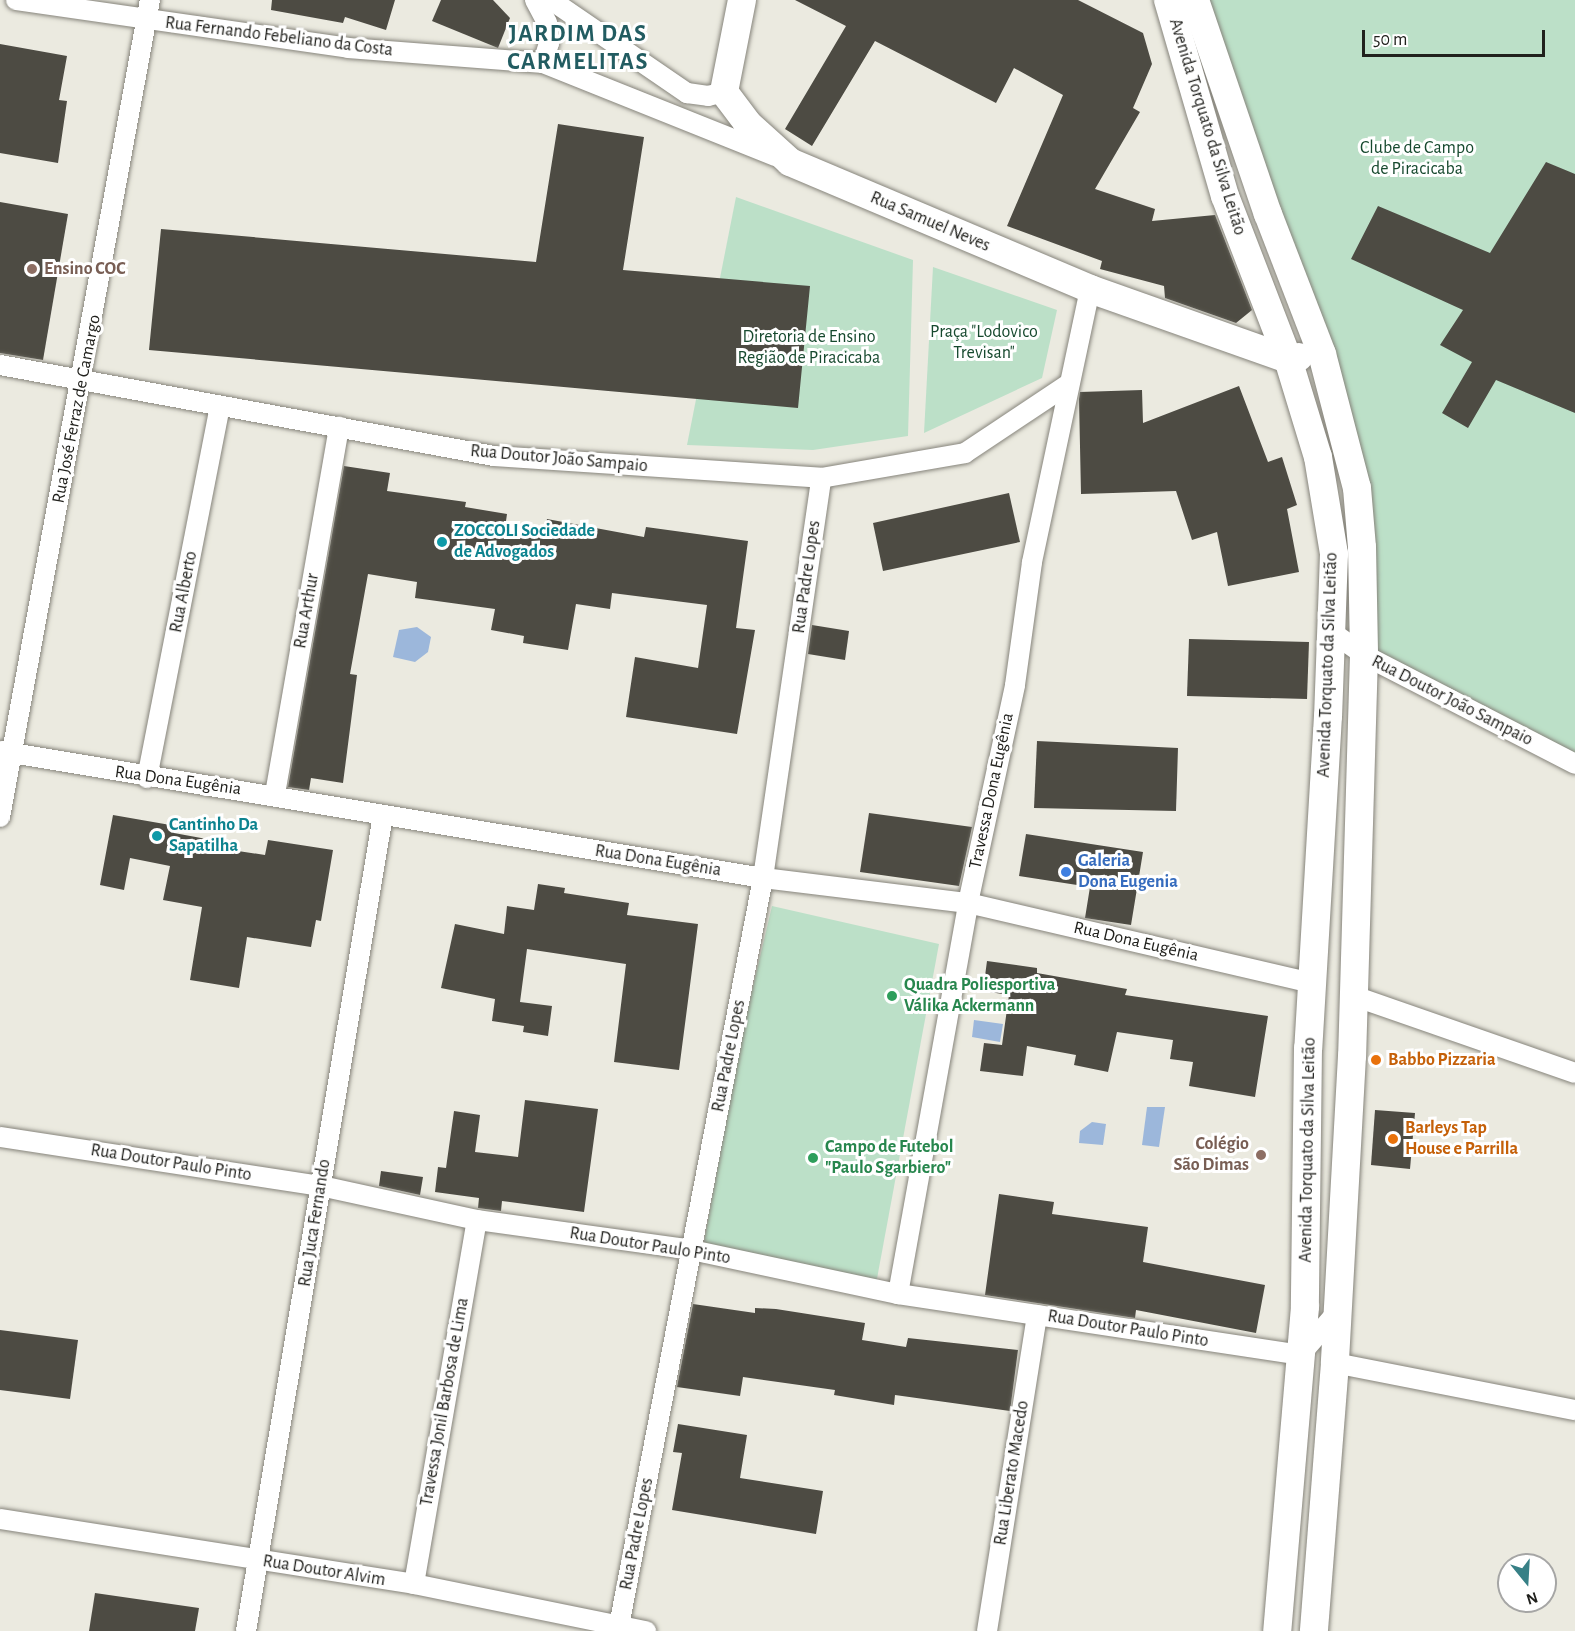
<!DOCTYPE html>
<meta charset="utf-8">
<style>
body{margin:0}
#map{position:relative;width:1575px;height:1631px;overflow:hidden;background:#ebeae0;font-family:"Alegreya Sans",sans-serif}
div>[style]{position:absolute}
[style*='--x']{left:calc(var(--x)*1px);top:calc(var(--y)*1px);width:calc(var(--w)*1px);rotate:calc(var(--a)*1deg)}
.green>*{inset:0;background:#bce0c8}
.water>*{inset:0;background:#9cb7db}
.building>*{inset:0;background:#4d4b43}
.roads{filter:drop-shadow(0 0 2px #86847b) drop-shadow(0 0 2px #86847b)}
.street>*{height:20px;margin:-10px;padding:0 10px;transform-origin:10px;border-radius:10px;background:#fff}
.secondary>*{height:28px;margin:-14px;padding:0 14px;transform-origin:14px;border-radius:14px;background:#fff}
.dots>*{width:16px;height:16px;translate:-50% -50%;box-sizing:border-box;border:3px solid #fff;border-radius:50%}
span{translate:-50% -50%;white-space:nowrap;text-align:center;line-height:1.15;-webkit-text-stroke:6px #fff;paint-order:stroke}
.street-label{font-size:18px;color:#21211d}
.park-label{font-size:18px;color:#16492e}
.education-label{font-size:18px;color:#785e54;font-weight:700}
.left{translate:0 -50%;text-align:left}
.right{translate:-100% -50%;text-align:right}
.culture-label{font-size:18px;color:#0d838f;font-weight:700}
.shop-label{font-size:18px;color:#366cbe;font-weight:700}
.leisure-label{font-size:18px;color:#27864d;font-weight:700}
.food-label{font-size:18px;color:#c56008;font-weight:700}
.district-label{font-size:24px;color:#225c61;font-weight:700;letter-spacing:1.5px}
.north{position:absolute;left:1497px;top:1553px;width:60px;height:60px;box-sizing:border-box;background:#fff;border:2px solid #a6a6a5;border-radius:50%;rotate:162deg;font-size:16px;font-weight:700;line-height:24px;text-align:center;color:#21211d}
.north::after{content:'';display:block;margin:auto;width:21px;height:27px;background:#378086;clip-path:polygon(50% 0,100% 100%,50% 72%,0 100%)}
.scale{position:absolute;left:1362px;top:30px;width:183px;height:27px;box-sizing:border-box;border:3px solid #21211d;border-top:0;padding-left:8px;font-size:18px;line-height:21px;white-space:nowrap;color:#21211d;-webkit-text-stroke:4px #fff;paint-order:stroke}
</style>
<div id="map">
<div class="green">
<div style="clip-path:polygon(1195px 0,1575px 0,1575px 764px,1364px 655px,1357px 488px)"></div>
<div style="clip-path:polygon(736px 197px,913px 260px,908px 436px,813px 450px,687px 445px)"></div>
<div style="clip-path:polygon(933px 267px,1057px 310px,1042px 378px,924px 433px)"></div>
<div style="clip-path:polygon(772px 906px,939px 944px,876px 1284px,703px 1247px,744px 1025px)"></div>
</div>
<div class="water">
<div style="clip-path:polygon(417px 627px,431px 637px,428px 652px,415px 662px,393px 657px,399px 630px)"></div>
<div style="clip-path:polygon(974px 1020px,1003px 1024px,1000px 1042px,972px 1037px)"></div>
<div style="clip-path:polygon(1147px 1107px,1165px 1107px,1159px 1147px,1142px 1145px)"></div>
<div style="clip-path:polygon(1092px 1122px,1106px 1124px,1103px 1145px,1079px 1143px,1080px 1131px)"></div>
</div>
<div class="building">
<div style="clip-path:polygon(272px 0,395px 0,386px 30px,345px 17px,343px 23px,271px 10px)"></div>
<div style="clip-path:polygon(441px 0,493px 0,510px 18px,498px 48px,432px 21px)"></div>
<div style="clip-path:polygon(795px 0,1078px 0,1143px 33px,1152px 64px,1133px 108px,1140px 112px,1095px 189px,1155px 209px,1152px 221px,1215px 215px,1252px 310px,1236px 323px,1165px 298px,1164px 286px,1100px 269px,1102px 261px,1007px 226px,1063px 95px,1014px 68px,996px 103px,875px 41px,812px 146px,785px 129px,846px 26px)"></div>
<div style="clip-path:polygon(0 44px,67px 56px,59px 100px,67px 101px,58px 163px,0 153px)"></div>
<div style="clip-path:polygon(558px 124px,644px 137px,623px 270px,810px 286px,798px 408px,149px 350px,161px 229px,536px 262px)"></div>
<div style="clip-path:polygon(1546px 162px,1575px 174px,1575px 413px,1496px 380px,1468px 428px,1442px 413px,1472px 362px,1440px 345px,1463px 310px,1351px 259px,1378px 206px,1490px 253px)"></div>
<div style="clip-path:polygon(0 202px,68px 214px,43px 360px,0 353px)"></div>
<div style="clip-path:polygon(1239px 386px,1268px 462px,1282px 457px,1297px 505px,1287px 509px,1299px 572px,1228px 586px,1217px 532px,1192px 540px,1176px 491px,1081px 494px,1079px 399px,1080px 392px,1142px 390px,1143px 423px)"></div>
<div style="clip-path:polygon(344px 466px,390px 473px,387px 491px,466px 502px,465px 507px,507px 514px,505px 528px,544px 535px,547px 519px,644px 537px,646px 527px,748px 541px,736px 628px,755px 630px,737px 734px,626px 717px,635px 657px,698px 668px,707px 605px,612px 593px,610px 609px,576px 604px,568px 650px,523px 643px,524px 636px,491px 630px,495px 609px,415px 598px,417px 582px,368px 574px,350px 674px,357px 675px,343px 783px,311px 778px,309px 790px,288px 787px)"></div>
<div style="clip-path:polygon(1009px 493px,1020px 542px,883px 571px,873px 523px)"></div>
<div style="clip-path:polygon(812px 625px,849px 631px,845px 660px,808px 654px)"></div>
<div style="clip-path:polygon(1189px 639px,1309px 642px,1307px 699px,1187px 696px)"></div>
<div style="clip-path:polygon(1037px 741px,1178px 748px,1176px 811px,1034px 808px)"></div>
<div style="clip-path:polygon(869px 813px,972px 827px,959px 886px,860px 872px)"></div>
<div style="clip-path:polygon(113px 815px,176px 826px,174px 833px,212px 840px,212px 847px,265px 855px,268px 840px,333px 850px,321px 921px,316px 920px,311px 947px,247px 937px,239px 988px,190px 980px,202px 907px,163px 900px,170px 866px,130px 858px,124px 890px,100px 885px)"></div>
<div style="clip-path:polygon(1026px 834px,1143px 852px,1131px 925px,1085px 918px,1090px 887px,1019px 876px)"></div>
<div style="clip-path:polygon(538px 884px,565px 888px,564px 893px,629px 903px,627px 915px,698px 924px,679px 1070px,614px 1062px,626px 964px,527px 949px,520px 1002px,552px 1006px,548px 1036px,523px 1032px,524px 1026px,492px 1021px,495px 999px,441px 988px,455px 924px,504px 934px,507px 906px,534px 910px)"></div>
<div style="clip-path:polygon(987px 961px,1037px 968px,1037px 973px,1127px 989px,1125px 995px,1268px 1016px,1255px 1097px,1189px 1086px,1193px 1062px,1170px 1059px,1173px 1040px,1117px 1032px,1108px 1072px,1074px 1065px,1076px 1055px,1027px 1046px,1023px 1076px,980px 1071px,984px 1043px,1002px 1045px,1009px 995px,983px 991px)"></div>
<div style="clip-path:polygon(525px 1100px,598px 1109px,584px 1212px,502px 1201px,501px 1211px,478px 1208px,479px 1198px,435px 1192px,438px 1167px,446px 1168px,454px 1111px,480px 1115px,475px 1152px,518px 1157px)"></div>
<div style="clip-path:polygon(1375px 1110px,1415px 1113px,1410px 1169px,1371px 1165px)"></div>
<div style="clip-path:polygon(381px 1171px,423px 1177px,420px 1195px,379px 1186px)"></div>
<div style="clip-path:polygon(999px 1194px,1054px 1202px,1052px 1214px,1148px 1227px,1143px 1262px,1265px 1285px,1256px 1333px,1136px 1310px,1135px 1318px,985px 1295px)"></div>
<div style="clip-path:polygon(693px 1304px,755px 1313px,755px 1308px,776px 1309px,865px 1323px,862px 1340px,906px 1347px,908px 1338px,1018px 1350px,1010px 1411px,895px 1395px,894px 1405px,834px 1395px,835px 1390px,743px 1377px,740px 1396px,677px 1387px)"></div>
<div style="clip-path:polygon(0 1330px,78px 1340px,70px 1399px,0 1390px)"></div>
<div style="clip-path:polygon(678px 1424px,747px 1435px,740px 1478px,823px 1491px,816px 1534px,672px 1510px,682px 1453px,673px 1452px)"></div>
<div style="clip-path:polygon(95px 1593px,199px 1608px,195px 1631px,89px 1631px)"></div>
</div>
<div class="roads">
<div class="street">
<div style="--x:16;--y:0;--w:335;--a:8.2"></div>
<div style="--x:348;--y:48;--w:196;--a:4.4"></div>
<div style="--x:543;--y:63;--w:250;--a:21.8"></div>
<div style="--x:535;--y:0;--w:26;--a:62"></div>
<div style="--x:547;--y:23;--w:20;--a:84"></div>
<div style="--x:549;--y:43;--w:21;--a:107"></div>
<div style="--x:551;--y:0;--w:165;--a:34.4"></div>
<div style="--x:687;--y:93;--w:21;--a:8"></div>
<div style="--x:708;--y:96;--w:16;--a:-14"></div>
<div style="--x:0;--y:365;--w:502;--a:10.44"></div>
<div style="--x:494;--y:456;--w:328;--a:3.8"></div>
<div style="--x:821;--y:478;--w:146;--a:-9.8"></div>
<div style="--x:965;--y:453;--w:123;--a:-33.7"></div>
<div style="--x:1333;--y:633;--w:38;--a:35"></div>
<div style="--x:1364;--y:655;--w:237;--a:27.3"></div>
<div style="--x:0;--y:751;--w:773;--a:9.45"></div>
<div style="--x:763;--y:878;--w:207;--a:7"></div>
<div style="--x:968;--y:903;--w:353;--a:13.1"></div>
<div style="--x:147;--y:778;--w:379;--a:-78.9"></div>
<div style="--x:275;--y:794;--w:373;--a:-80.1"></div>
<div style="--x:0;--y:817;--w:831;--a:-79.6"></div>
<div style="--x:1354;--y:996;--w:234;--a:19.2"></div>
<div style="--x:0;--y:1137;--w:325;--a:8.7"></div>
<div style="--x:321;--y:1186;--w:160;--a:12.3"></div>
<div style="--x:477;--y:1220;--w:217;--a:7.9"></div>
<div style="--x:692;--y:1250;--w:211;--a:12.1"></div>
<div style="--x:898;--y:1294;--w:407;--a:8.6"></div>
<div style="--x:1300;--y:1355;--w:58;--a:-49.2"></div>
<div style="--x:898;--y:1294;--w:397;--a:-79.8"></div>
<div style="--x:968;--y:903;--w:223;--a:-77.8"></div>
<div style="--x:1015;--y:685;--w:124;--a:-82.1"></div>
<div style="--x:1032;--y:562;--w:279;--a:-78"></div>
<div style="--x:1335;--y:1363;--w:245;--a:11.1"></div>
<div style="--x:0;--y:1519;--w:419;--a:8.9"></div>
<div style="--x:414;--y:1584;--w:237;--a:11.5"></div>
<div style="--x:414;--y:1584;--w:369;--a:-80.2"></div>
<div style="--x:246;--y:1631;--w:827;--a:-80.47"></div>
<div style="--x:618;--y:1631;--w:767;--a:-79.1"></div>
<div style="--x:763;--y:878;--w:404;--a:-81.7"></div>
<div style="--x:987;--y:1631;--w:320;--a:-81"></div>
</div>
<div class="secondary">
<div style="--x:742;--y:0;--w:94;--a:101.1"></div>
<div style="--x:724;--y:92;--w:39;--a:53"></div>
<div style="--x:747;--y:123;--w:58;--a:42.2"></div>
<div style="--x:790;--y:162;--w:326;--a:22.9"></div>
<div style="--x:1090;--y:289;--w:210;--a:19.5"></div>
<div style="--x:1288;--y:359;--w:11;--a:-10"></div>
<div style="--x:1168;--y:0;--w:204;--a:73.8"></div>
<div style="--x:1225;--y:196;--w:175;--a:68.9"></div>
<div style="--x:1288;--y:359;--w:102;--a:73"></div>
<div style="--x:1318;--y:457;--w:98;--a:80.6"></div>
<div style="--x:1334;--y:554;--w:162;--a:92.1"></div>
<div style="--x:1328;--y:716;--w:333;--a:93.4"></div>
<div style="--x:1308;--y:1048;--w:259;--a:90.7"></div>
<div style="--x:1305;--y:1307;--w:325;--a:94.9"></div>
<div style="--x:1195;--y:0;--w:226;--a:71.2"></div>
<div style="--x:1268;--y:214;--w:150;--a:68.9"></div>
<div style="--x:1322;--y:354;--w:138;--a:75.4"></div>
<div style="--x:1357;--y:488;--w:59;--a:85.2"></div>
<div style="--x:1362;--y:547;--w:108;--a:88.9"></div>
<div style="--x:1364;--y:655;--w:401;--a:91.7"></div>
<div style="--x:1352;--y:1056;--w:307;--a:93.2"></div>
<div style="--x:1335;--y:1363;--w:269;--a:94.5"></div>
</div>
</div>
<div class="dots">
<div style="left:32px;top:269px;background:#8d6e63"></div>
<div style="left:442px;top:542px;background:#0f9aa8"></div>
<div style="left:157px;top:836px;background:#0f9aa8"></div>
<div style="left:1066px;top:872px;background:#3f7fe0"></div>
<div style="left:892px;top:996px;background:#2e9e5b"></div>
<div style="left:1376px;top:1060px;background:#e8710a"></div>
<div style="left:1393px;top:1139px;background:#e8710a"></div>
<div style="left:1261px;top:1155px;background:#8d6e63"></div>
<div style="left:813px;top:1158px;background:#2e9e5b"></div>
</div>
<div class="street-label">
<span style="left:279px;top:37px;rotate:7deg">Rua Fernando Febeliano da Costa</span>
<span style="left:1207px;top:127px;rotate:73deg">Avenida Torquato da Silva Leitão</span>
<span style="left:930px;top:222px;rotate:23deg">Rua Samuel Neves</span>
<span style="left:77px;top:409px;rotate:-79deg">Rua José Ferraz de Camargo</span>
<span style="left:559px;top:459px;rotate:5deg">Rua Doutor João Sampaio</span>
<span style="left:807px;top:577px;rotate:-82deg">Rua Padre Lopes</span>
<span style="left:184px;top:592px;rotate:-79deg">Rua Alberto</span>
<span style="left:307px;top:611px;rotate:-80deg">Rua Arthur</span>
<span style="left:1328px;top:665px;rotate:-88deg">Avenida Torquato da Silva Leitão</span>
<span style="left:1452px;top:701px;rotate:27deg">Rua Doutor João Sampaio</span>
<span style="left:178px;top:781px;rotate:8deg">Rua Dona Eugênia</span>
<span style="left:992px;top:791px;rotate:-78deg">Travessa Dona Eugênia</span>
<span style="left:658px;top:861px;rotate:9deg">Rua Dona Eugênia</span>
<span style="left:1136px;top:942px;rotate:13deg">Rua Dona Eugênia</span>
<span style="left:729px;top:1056px;rotate:-79deg">Rua Padre Lopes</span>
<span style="left:1308px;top:1150px;rotate:-89deg">Avenida Torquato da Silva Leitão</span>
<span style="left:171px;top:1163px;rotate:9deg">Rua Doutor Paulo Pinto</span>
<span style="left:315px;top:1223px;rotate:-81deg">Rua Juca Fernando</span>
<span style="left:650px;top:1246px;rotate:9deg">Rua Doutor Paulo Pinto</span>
<span style="left:1128px;top:1329px;rotate:9deg">Rua Doutor Paulo Pinto</span>
<span style="left:445px;top:1402px;rotate:-80deg">Travessa Jonil Barbosa de Lima</span>
<span style="left:1012px;top:1473px;rotate:-81deg">Rua Liberato Macedo</span>
<span style="left:637px;top:1534px;rotate:-79deg">Rua Padre Lopes</span>
<span style="left:324px;top:1571px;rotate:9deg">Rua Doutor Alvim</span>
</div>
<div class="park-label">
<span style="left:1417px;top:159px">Clube de Campo<br>de Piracicaba</span>
<span style="left:984px;top:343px">Praça "Lodovico<br>Trevisan"</span>
<span style="left:809px;top:348px">Diretoria de Ensino<br>Região de Piracicaba</span>
</div>
<div class="education-label">
<span class="left" style="left:44px;top:269px">Ensino COC</span>
<span class="right" style="left:1249px;top:1155px">Colégio<br>São Dimas</span>
</div>
<div class="culture-label">
<span class="left" style="left:454px;top:542px">ZOCCOLI Sociedade<br>de Advogados</span>
<span class="left" style="left:169px;top:836px">Cantinho Da<br>Sapatilha</span>
</div>
<div class="shop-label">
<span class="left" style="left:1078px;top:872px">Galeria<br>Dona Eugenia</span>
</div>
<div class="leisure-label">
<span class="left" style="left:904px;top:996px">Quadra Poliesportiva<br>Válika Ackermann</span>
<span class="left" style="left:825px;top:1158px">Campo de Futebol<br>"Paulo Sgarbiero"</span>
</div>
<div class="food-label">
<span class="left" style="left:1388px;top:1060px">Babbo Pizzaria</span>
<span class="left" style="left:1405px;top:1139px">Barleys Tap<br>House e Parrilla</span>
</div>
<div class="district-label">
<span style="left:578px;top:49px">JARDIM DAS<br>CARMELITAS</span>
</div>
<div class="north">N</div>
<div class="scale">50 m</div>
</div>
